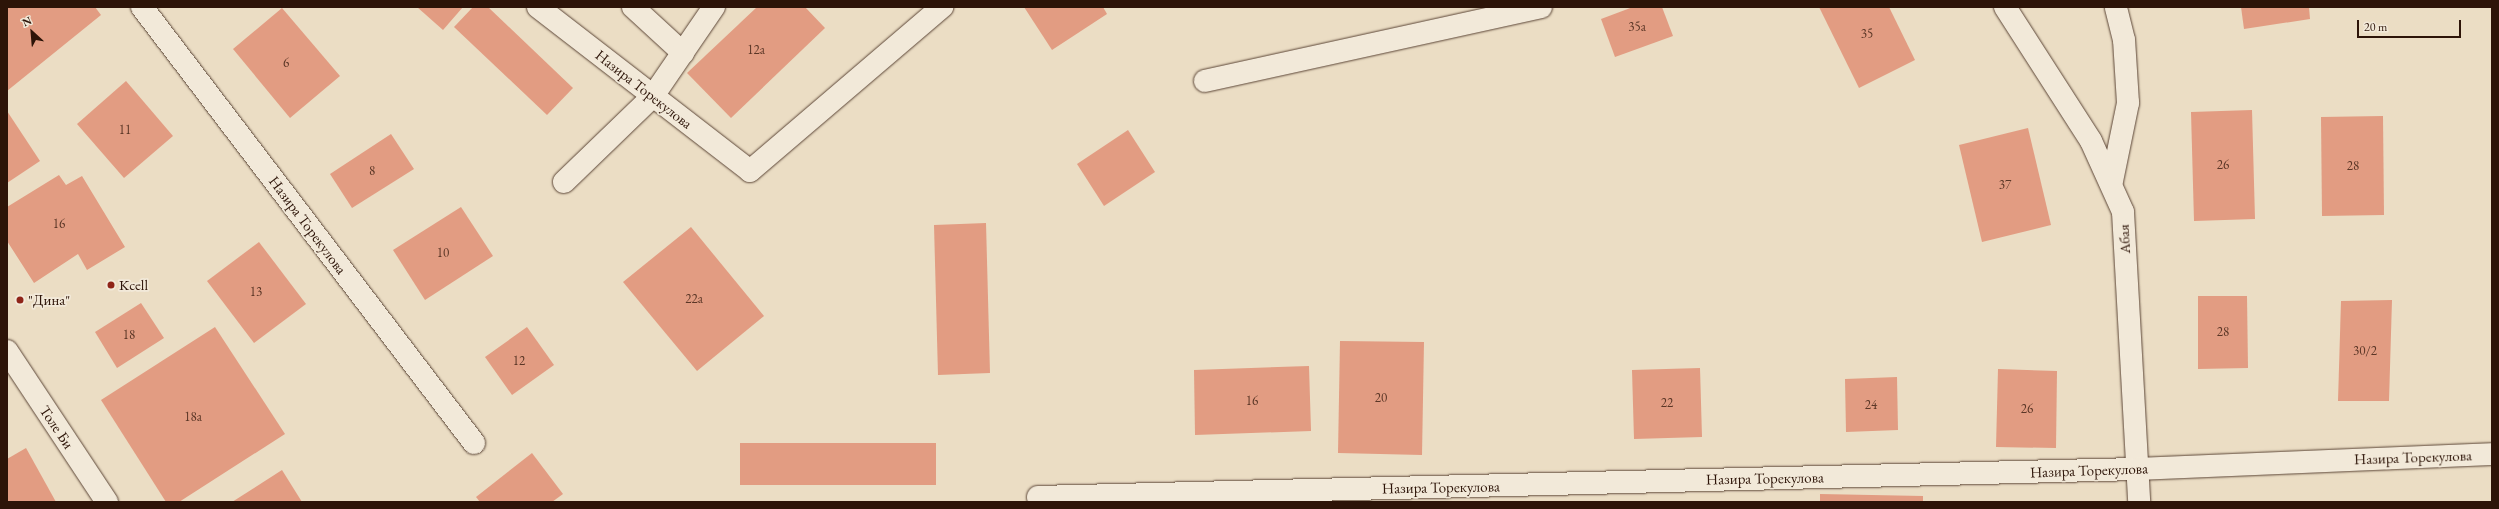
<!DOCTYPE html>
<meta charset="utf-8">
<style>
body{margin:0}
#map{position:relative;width:2499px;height:509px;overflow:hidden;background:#ebddc4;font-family:"EB Garamond",serif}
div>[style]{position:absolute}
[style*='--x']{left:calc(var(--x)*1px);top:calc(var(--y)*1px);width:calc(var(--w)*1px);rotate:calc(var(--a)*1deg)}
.building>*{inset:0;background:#e29c82}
.roads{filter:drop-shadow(0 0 1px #5c4637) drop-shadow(0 0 1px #5c4637)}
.minor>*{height:22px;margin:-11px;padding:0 11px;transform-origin:11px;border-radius:11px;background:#f2e9d9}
.dots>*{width:11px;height:11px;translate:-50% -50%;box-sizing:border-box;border:2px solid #f2e9d9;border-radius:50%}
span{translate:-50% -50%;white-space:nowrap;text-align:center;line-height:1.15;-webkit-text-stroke:3.5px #f2e9d9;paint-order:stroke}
.number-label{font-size:13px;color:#5a3626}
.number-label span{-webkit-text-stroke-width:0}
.street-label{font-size:15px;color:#2d1408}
.poi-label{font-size:15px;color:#2d1408}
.left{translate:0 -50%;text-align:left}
.frame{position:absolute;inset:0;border:8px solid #2d1408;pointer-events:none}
.north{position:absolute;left:12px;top:12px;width:40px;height:40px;-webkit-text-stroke:3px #f2e9d9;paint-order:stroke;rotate:334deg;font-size:11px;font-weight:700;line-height:16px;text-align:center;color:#2d1408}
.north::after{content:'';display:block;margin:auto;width:14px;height:18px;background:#2d1408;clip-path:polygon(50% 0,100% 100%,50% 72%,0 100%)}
.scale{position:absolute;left:2357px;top:20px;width:104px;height:18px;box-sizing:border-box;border:2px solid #2d1408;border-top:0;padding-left:5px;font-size:12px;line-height:14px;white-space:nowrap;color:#2d1408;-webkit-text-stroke:3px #f2e9d9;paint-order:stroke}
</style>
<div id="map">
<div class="building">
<div style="clip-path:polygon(7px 7px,95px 7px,101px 15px,7px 91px)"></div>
<div style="clip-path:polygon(417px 7px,463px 7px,443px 30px)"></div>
<div style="clip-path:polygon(473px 7px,488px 7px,573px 88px,547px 115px,454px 27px)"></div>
<div style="clip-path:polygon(757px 7px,805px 7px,825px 28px,731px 118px,687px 73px)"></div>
<div style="clip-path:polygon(1024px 7px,1103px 7px,1107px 14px,1052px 50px)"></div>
<div style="clip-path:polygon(1633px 7px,1662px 7px,1673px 36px,1615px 57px,1601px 19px)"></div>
<div style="clip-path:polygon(1819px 7px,1889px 7px,1915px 60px,1859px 88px)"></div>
<div style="clip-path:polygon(2241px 7px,2309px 7px,2310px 19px,2244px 29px)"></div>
<div style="clip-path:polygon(282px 8px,340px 76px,290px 118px,233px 49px)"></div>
<div style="clip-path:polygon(126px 81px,173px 136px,124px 178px,77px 124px)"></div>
<div style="clip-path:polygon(2252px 110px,2255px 219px,2194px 221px,2191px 112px)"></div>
<div style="clip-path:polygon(7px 111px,40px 161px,7px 183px)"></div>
<div style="clip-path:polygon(2383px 116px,2384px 215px,2322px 216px,2321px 117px)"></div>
<div style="clip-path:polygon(2028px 128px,2051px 225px,1982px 242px,1959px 145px)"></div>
<div style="clip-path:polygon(1128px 130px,1155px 172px,1104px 206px,1077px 164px)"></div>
<div style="clip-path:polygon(391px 134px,414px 169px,352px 208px,330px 174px)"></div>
<div style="clip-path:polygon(59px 175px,66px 185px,82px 176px,125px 247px,87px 270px,78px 254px,34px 283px,7px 241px,7px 207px)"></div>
<div style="clip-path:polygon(461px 207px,493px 256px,425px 300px,393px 250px)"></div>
<div style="clip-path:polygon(986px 223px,990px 373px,938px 375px,934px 225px)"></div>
<div style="clip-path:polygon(691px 227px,764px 316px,697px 371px,623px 282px)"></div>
<div style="clip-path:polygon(259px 242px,306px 304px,254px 343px,207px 281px)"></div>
<div style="clip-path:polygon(2198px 296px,2247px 296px,2248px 368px,2198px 369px)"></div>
<div style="clip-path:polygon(2392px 300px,2389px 401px,2338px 401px,2341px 301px)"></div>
<div style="clip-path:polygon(141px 303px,164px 338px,117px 368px,95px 332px)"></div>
<div style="clip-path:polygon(215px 327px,285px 434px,179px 502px,166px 502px,101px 400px)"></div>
<div style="clip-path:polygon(527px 327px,554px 365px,512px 395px,485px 357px)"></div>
<div style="clip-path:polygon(1340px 341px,1424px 342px,1422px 455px,1338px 453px)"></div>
<div style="clip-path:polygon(1309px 366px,1311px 431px,1195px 435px,1194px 370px)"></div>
<div style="clip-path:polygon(1700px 368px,1702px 437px,1634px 439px,1632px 370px)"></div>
<div style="clip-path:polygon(1998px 369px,2057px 371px,2056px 448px,1996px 447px)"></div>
<div style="clip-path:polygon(1897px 377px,1898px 430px,1846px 432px,1845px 379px)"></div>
<div style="clip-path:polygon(740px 443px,936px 443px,936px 485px,740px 485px)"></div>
<div style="clip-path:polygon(26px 448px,56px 502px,7px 502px,7px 459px)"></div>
<div style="clip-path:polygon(532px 453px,563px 494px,552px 502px,480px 502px,476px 497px)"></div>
<div style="clip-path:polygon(282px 470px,302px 502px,232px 502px)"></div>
<div style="clip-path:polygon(1820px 494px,1923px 496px,1923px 502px,1820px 502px)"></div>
</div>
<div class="roads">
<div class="minor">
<div style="--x:142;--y:7;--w:548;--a:52.71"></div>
<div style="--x:538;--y:7;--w:268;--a:37.7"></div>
<div style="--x:750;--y:171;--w:253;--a:-40.5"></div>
<div style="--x:633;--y:7;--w:68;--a:42.6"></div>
<div style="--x:2005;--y:7;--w:159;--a:57.3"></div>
<div style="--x:2091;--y:141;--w:78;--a:65.7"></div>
<div style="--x:2123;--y:212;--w:290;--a:86.8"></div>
<div style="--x:1205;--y:81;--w:344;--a:-12.4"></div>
<div style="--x:2112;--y:181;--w:80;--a:-78.4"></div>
<div style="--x:2128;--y:103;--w:63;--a:-93.6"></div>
<div style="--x:2124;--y:40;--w:34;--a:-104"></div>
<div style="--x:564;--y:182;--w:124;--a:-44"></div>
<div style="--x:653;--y:96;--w:108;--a:-55.6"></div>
<div style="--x:7;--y:351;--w:181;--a:56.5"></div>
<div style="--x:1038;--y:497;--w:1098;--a:-1.46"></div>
<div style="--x:2136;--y:469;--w:356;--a:-2.4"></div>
</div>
</div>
<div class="dots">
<div style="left:111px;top:285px;background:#8f2418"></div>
<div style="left:20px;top:300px;background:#8f2418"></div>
</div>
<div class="number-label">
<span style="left:1637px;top:27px">35а</span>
<span style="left:1867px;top:34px">35</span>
<span style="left:756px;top:50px">12а</span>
<span style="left:286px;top:63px">6</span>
<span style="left:125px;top:130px">11</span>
<span style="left:2223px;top:165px">26</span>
<span style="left:2353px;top:166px">28</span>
<span style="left:372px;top:171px">8</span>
<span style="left:2005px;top:185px">37</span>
<span style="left:59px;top:224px">16</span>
<span style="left:443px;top:253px">10</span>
<span style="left:256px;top:292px">13</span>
<span style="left:694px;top:299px">22а</span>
<span style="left:2223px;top:332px">28</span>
<span style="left:129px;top:335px">18</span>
<span style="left:2365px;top:351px">30/2</span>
<span style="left:519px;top:361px">12</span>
<span style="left:1381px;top:398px">20</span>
<span style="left:1252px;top:401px">16</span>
<span style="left:1667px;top:403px">22</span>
<span style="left:1871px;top:405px">24</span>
<span style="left:2027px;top:409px">26</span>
<span style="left:193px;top:417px">18а</span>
</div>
<div class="street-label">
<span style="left:644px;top:89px;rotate:38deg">Назира Торекулова</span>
<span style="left:308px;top:225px;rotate:53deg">Назира Торекулова</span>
<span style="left:2124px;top:239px;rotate:-93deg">Абая</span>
<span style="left:57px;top:427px;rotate:56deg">Толе Би</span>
<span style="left:2413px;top:457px;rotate:-2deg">Назира Торекулова</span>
<span style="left:2089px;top:470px;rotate:-2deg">Назира Торекулова</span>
<span style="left:1765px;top:478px;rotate:-1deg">Назира Торекулова</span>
<span style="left:1441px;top:487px;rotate:-1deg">Назира Торекулова</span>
</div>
<div class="poi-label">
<span class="left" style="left:119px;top:285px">Kcell</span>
<span class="left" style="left:28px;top:300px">"Дина"</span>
</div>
<div class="frame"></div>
<div class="north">N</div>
<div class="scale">20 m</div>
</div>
